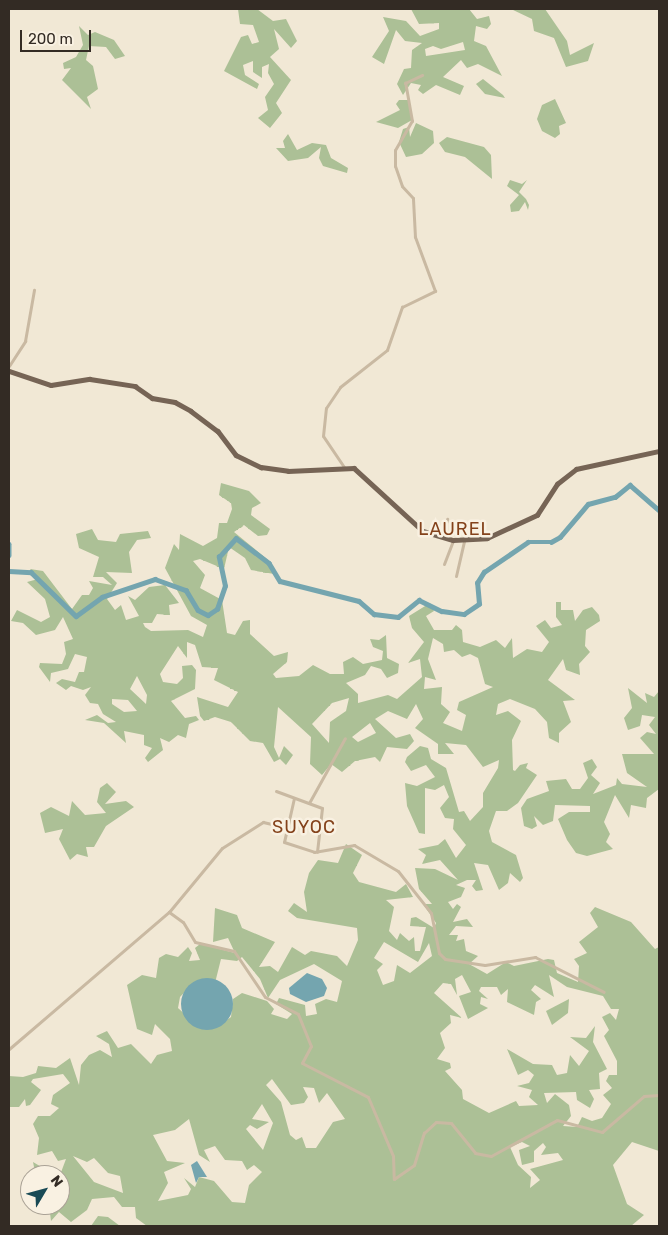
<!DOCTYPE html>
<style>
body{margin:0}
#map{position:relative;width:668px;height:1235px;overflow:hidden;background:#f1e8d5;font-family:Rubik,sans-serif}
div>[style]{position:absolute}
[style*='--x']{left:calc(var(--x)*1px);top:calc(var(--y)*1px);width:calc(var(--w)*1px);rotate:calc(var(--a)*1deg)}
.green>*{inset:0;background:#acc096}
.water>*{inset:0;background:#74a5af}
.round{border-radius:50%}
.river>*{height:4.5px;margin:-2.25px;padding:0 2.25px;transform-origin:2.25px;border-radius:2.25px;background:#74a5af}
.minor>*{height:3px;margin:-1.5px;padding:0 1.5px;transform-origin:1.5px;border-radius:1.5px;background:#c9b9a2}
.major>*{height:4.5px;margin:-2.25px;padding:0 2.25px;transform-origin:2.25px;border-radius:2.25px;background:#766455}
span{translate:-50% -50%;white-space:nowrap;text-align:center;line-height:1.15;-webkit-text-stroke:5px #f9f1e2;paint-order:stroke}
.quarter-label{font-size:18px;color:#84421b;letter-spacing:1px}
.frame{position:absolute;inset:0;border:10px solid #332b24;pointer-events:none}
.north{position:absolute;left:20px;top:1165px;width:50px;height:50px;box-sizing:border-box;background:#f9f1e2;border:1px solid #aaa296;border-radius:50%;rotate:53deg;font-size:14px;font-weight:700;line-height:20px;text-align:center;color:#332b24}
.north::after{content:'';display:block;margin:auto;width:18px;height:22px;background:#194a55;clip-path:polygon(50% 0,100% 100%,50% 72%,0 100%)}
.scale{position:absolute;left:20px;top:30px;width:71px;height:22px;box-sizing:border-box;border:2px solid #332b24;border-top:0;padding-left:6px;font-size:15px;line-height:18px;white-space:nowrap;color:#332b24;-webkit-text-stroke:4px #f9f1e2;paint-order:stroke}
</style>
<div id="map">
<div class="green">
<div style="clip-path:polygon(238px 9px,257px 9px,273px 21px,286px 19px,297px 41px,291px 48px,274px 29px,279px 49px,270px 57px,291px 80px,276px 103px,282px 113px,270px 128px,258px 118px,268px 110px,265px 97px,274px 84px,268px 73px,269px 64px,262px 67px,262px 78px,253px 72px,253px 61px,243px 65px,245px 75px,259px 84px,257px 89px,224px 71px,241px 37px,248px 35px,252px 44px,259px 42px,253px 25px,240px 24px)"></div>
<div style="clip-path:polygon(evenodd,411px 9px,469px 9px,477px 19px,489px 16px,491px 24px,487px 29px,476px 26px,474px 41px,486px 46px,502px 76px,478px 64px,467px 68px,461px 60px,443px 77px,464px 86px,460px 95px,436px 85px,423px 94px,418px 90px,421px 85px,411px 83px,403px 95px,397px 84px,404px 69px,411px 68px,412px 50px,422px 43px,405px 41px,396px 30px,384px 64px,372px 57px,389px 31px,383px 17px,406px 21px,420px 36px,439px 29px,439px 23px,419px 24px,411px 9px,463px 42px,465px 50px,426px 56px,425px 49px,433px 46px,441px 49px,463px 42px)"></div>
<div style="clip-path:polygon(511px 9px,545px 9px,567px 41px,570px 55px,594px 43px,588px 61px,566px 67px,554px 38px,534px 31px,532px 19px)"></div>
<div style="clip-path:polygon(79px 26px,88px 35px,95px 32px,114px 40px,125px 56px,115px 59px,106px 47px,89px 46px,86px 60px,93px 66px,98px 89px,87px 97px,91px 109px,62px 80px,71px 68px,64px 69px,63px 63px,76px 57px,83px 45px)"></div>
<div style="clip-path:polygon(483px 79px,503px 95px,505px 98px,485px 94px,476px 84px)"></div>
<div style="clip-path:polygon(555px 99px,566px 123px,559px 126px,560px 134px,555px 138px,542px 131px,537px 119px,542px 105px)"></div>
<div style="clip-path:polygon(399px 100px,408px 100px,412px 120px,398px 128px,376px 122px,400px 110px,396px 104px)"></div>
<div style="clip-path:polygon(416px 123px,433px 131px,434px 143px,422px 154px,406px 157px,399px 142px,403px 129px,409px 127px,410px 137px)"></div>
<div style="clip-path:polygon(288px 134px,297px 150px,312px 143px,326px 145px,331px 158px,348px 168px,347px 173px,323px 166px,319px 158px,321px 147px,308px 158px,288px 161px,276px 148px,285px 148px,283px 141px)"></div>
<div style="clip-path:polygon(447px 137px,484px 147px,491px 155px,492px 179px,465px 157px,445px 152px,439px 143px)"></div>
<div style="clip-path:polygon(510px 180px,522px 184px,527px 180px,519px 192px,526px 199px,529px 205px,528px 210px,525px 202px,519px 211px,511px 212px,510px 205px,519px 195px,507px 186px)"></div>
<div style="clip-path:polygon(evenodd,221px 483px,249px 491px,261px 503px,252px 508px,251px 515px,270px 529px,267px 535px,258px 536px,244px 525px,234px 532px,268px 560px,274px 574px,251px 570px,245px 558px,229px 547px,224px 569px,200px 559px,193px 561px,205px 575px,200px 588px,222px 600px,227px 633px,235px 635px,243px 621px,250px 620px,250px 634px,274px 656px,288px 652px,287px 662px,273px 674px,276px 678px,299px 676px,313px 665px,330px 674px,344px 674px,343px 662px,353px 657px,363px 664px,382px 660px,383px 651px,373px 647px,370px 639px,379px 640px,386px 635px,387px 658px,399px 664px,398px 673px,387px 678px,381px 669px,371px 666px,365px 675px,346px 683px,358px 694px,358px 703px,388px 695px,397px 699px,422px 677px,420px 659px,408px 663px,424px 642px,412px 628px,409px 616px,430px 603px,434px 611px,426px 616px,434px 630px,452px 630px,456px 625px,462px 630px,463px 642px,480px 647px,496px 640px,505px 648px,512px 638px,513px 658px,527px 649px,542px 652px,549px 642px,536px 626px,545px 620px,551px 628px,562px 625px,556px 617px,556px 602px,561px 602px,561px 610px,573px 610px,575px 621px,583px 610px,592px 607px,599px 615px,600px 621px,586px 630px,585px 646px,590px 652px,579px 664px,580px 675px,566px 670px,563px 659px,548px 680px,575px 700px,563px 701px,571px 722px,559px 733px,559px 743px,549px 738px,547px 722px,535px 709px,510px 699px,498px 704px,496px 715px,508px 711px,521px 721px,512px 740px,513px 770px,515px 771px,520px 765px,528px 763px,526px 768px,537px 775px,518px 803px,507px 811px,496px 811px,489px 831px,492px 842px,516px 855px,523px 878px,520px 882px,510px 873px,508px 883px,499px 890px,488px 865px,474px 863px,483px 890px,476px 891px,472px 886px,476px 880px,467px 880px,456px 885px,465px 888px,461px 897px,448px 902px,453px 909px,457px 904px,461px 907px,453px 922px,467px 919px,473px 927px,456px 926px,449px 935px,458px 935px,456px 941px,464px 939px,466px 951px,478px 956px,469px 964px,487px 974px,506px 962px,514px 966px,548px 959px,554px 960px,557px 973px,578px 982px,579px 966px,574px 959px,587px 953px,579px 942px,598px 927px,590px 913px,595px 907px,631px 922px,655px 949px,659px 947px,659px 1151px,632px 1142px,613px 1165px,627px 1204px,644px 1215px,631px 1226px,147px 1226px,136px 1218px,135px 1207px,122px 1207px,114px 1197px,92px 1199px,87px 1210px,71px 1222px,59px 1212px,51px 1221px,49px 1205px,60px 1205px,60px 1175px,66px 1159px,58px 1161px,52px 1151px,37px 1155px,39px 1138px,33px 1124px,38px 1116px,50px 1116px,59px 1108px,51px 1104px,53px 1095px,70px 1083px,63px 1074px,33px 1079px,31px 1082px,41px 1090px,30px 1105px,26px 1106px,25px 1099px,19px 1107px,9px 1107px,9px 1076px,23px 1077px,36px 1073px,38px 1066px,56px 1068px,70px 1058px,79px 1085px,81px 1065px,89px 1055px,100px 1050px,112px 1057px,109px 1044px,96px 1036px,107px 1031px,118px 1048px,131px 1044px,151px 1064px,157px 1055px,172px 1051px,170px 1039px,155px 1024px,152px 1035px,137px 1029px,127px 985px,142px 975px,156px 978px,159px 958px,166px 954px,178px 957px,188px 947px,192px 953px,189px 961px,200px 960px,195px 948px,200px 944px,235px 953px,228px 938px,213px 942px,215px 908px,237px 915px,242px 928px,275px 942px,259px 967px,270px 966px,278px 972px,292px 947px,305px 955px,311px 951px,337px 956px,347px 966px,358px 940px,357px 928px,297px 918px,288px 911px,294px 903px,307px 912px,304px 892px,309px 873px,318px 860px,338px 863px,346px 844px,362px 855px,353px 873px,359px 882px,396px 892px,406px 884px,413px 897px,386px 900px,394px 907px,389px 931px,397px 940px,400px 933px,409px 941px,414px 937px,415px 951px,420px 951px,426px 927px,410px 926px,411px 918px,416px 917px,434px 928px,436px 923px,423px 904px,432px 904px,419px 889px,415px 868px,435px 869px,458px 880px,440px 860px,422px 864px,426px 855px,418px 849px,438px 845px,445px 839px,456px 858px,466px 845px,453px 829px,454px 819px,445px 818px,440px 808px,449px 797px,444px 785px,435px 790px,425px 788px,425px 834px,419px 833px,407px 806px,405px 783px,417px 786px,435px 777px,426px 765px,411px 771px,405px 762px,407px 757px,420px 746px,428px 748px,431px 759px,446px 768px,459px 812px,464px 811px,470px 821px,483px 807px,483px 793px,498px 768px,499px 760px,483px 767px,466px 745px,445px 743px,454px 754px,438px 754px,438px 744px,415px 728px,423px 719px,416px 704px,407px 719px,388px 711px,375px 719px,396px 738px,410px 734px,414px 741px,407px 749px,387px 747px,380px 762px,375px 757px,355px 761px,342px 772px,331px 764px,322px 775px,310px 764px,311px 737px,278px 707px,274px 747px,279px 758px,284px 746px,293px 755px,286px 765px,280px 759px,274px 762px,263px 743px,250px 741px,231px 722px,215px 717px,204px 721px,200px 716px,197px 697px,228px 707px,238px 692px,214px 680px,218px 668px,202px 667px,195px 645px,187px 642px,187px 658px,178px 646px,160px 674px,163px 682px,177px 684px,183px 678px,182px 666px,192px 665px,196px 670px,195px 689px,171px 701px,185px 718px,196px 716px,199px 720px,189px 724px,186px 738px,178px 735px,169px 742px,160px 738px,163px 750px,148px 762px,145px 758px,152px 748px,144px 745px,144px 735px,124px 731px,126px 743px,104px 723px,85px 720px,97px 715px,108px 723px,116px 722px,103px 714px,98px 704px,90px 703px,85px 695px,91px 687px,83px 690px,71px 686px,66px 690px,56px 683px,62px 679px,75px 682px,79px 672px,84px 672px,87px 657px,75px 654px,68px 669px,51px 673px,50px 682px,39px 667px,40px 663px,62px 664px,66px 654px,64px 642px,73px 639px,63px 617px,55px 630px,36px 635px,23px 623px,11px 621px,17px 610px,41px 622px,50px 617px,45px 599px,27px 582px,38px 579px,30px 569px,43px 571px,72px 609px,82px 595px,89px 595px,93px 588px,89px 581px,112px 585px,103px 577px,93px 577px,99px 557px,79px 548px,76px 534px,92px 529px,98px 540px,116px 542px,120px 534px,148px 531px,151px 538px,137px 540px,129px 552px,132px 573px,106px 572px,117px 583px,107px 599px,115px 610px,121px 605px,126px 620px,139px 616px,128px 596px,135px 600px,149px 587px,165px 585px,179px 603px,169px 605px,170px 615px,157px 614px,152px 623px,143px 623px,145px 627px,151px 631px,188px 630px,203px 637px,207px 625px,191px 616px,165px 568px,174px 544px,179px 550px,180px 534px,203px 546px,217px 538px,219px 523px,227px 523px,232px 509px,231px 503px,219px 495px,221px 483px,433px 638px,443px 644px,444px 652px,454px 650px,462px 657px,470px 654px,478px 658px,485px 684px,493px 687px,459px 702px,457px 710px,466px 715px,462px 731px,443px 723px,450px 712px,441px 704px,442px 687px,424px 689px,425px 677px,436px 680px,428px 659px,433px 638px,221px 483px,137px 676px,147px 695px,146px 704px,130px 689px,137px 676px,221px 483px,349px 698px,346px 711px,330px 722px,329px 743px,312px 724px,332px 703px,349px 698px,221px 483px,112px 699px,128px 700px,137px 711px,124px 712px,112px 704px,112px 699px,221px 483px,370px 723px,376px 733px,358px 742px,352px 737px,370px 723px,221px 483px,384px 942px,418px 962px,429px 943px,432px 956px,410px 973px,397px 965px,394px 981px,383px 985px,377px 970px,383px 964px,374px 958px,384px 942px,221px 483px,242px 957px,260px 979px,268px 998px,280px 980px,314px 964px,342px 981px,337px 1002px,326px 999px,315px 1004px,317px 1014px,306px 1016px,305px 1005px,279px 998px,276px 1004px,292px 1014px,287px 1019px,271px 1014px,274px 1009px,267px 1001px,242px 993px,233px 999px,231px 1017px,216px 1028px,200px 1028px,178px 1008px,180px 997px,192px 984px,215px 983px,221px 959px,237px 961px,242px 957px,221px 483px,462px 975px,471px 992px,459px 996px,468px 1019px,488px 1008px,480px 1004px,481px 997px,488px 999px,479px 991px,481px 987px,497px 987px,501px 995px,508px 989px,507px 1002px,534px 1015px,536px 1002px,541px 999px,531px 990px,535px 985px,554px 997px,549px 975px,567px 987px,603px 996px,611px 1009px,619px 1009px,616px 1020px,610px 1013px,602px 1017px,609px 1030px,604px 1036px,617px 1061px,617px 1075px,609px 1075px,606px 1081px,612px 1088px,603px 1095px,611px 1104px,602px 1118px,592px 1121px,582px 1117px,577px 1127px,563px 1126px,571px 1116px,569px 1105px,555px 1094px,547px 1103px,544px 1093px,576px 1092px,577px 1100px,590px 1108px,594px 1099px,589px 1090px,600px 1089px,599px 1073px,607px 1069px,593px 1042px,595px 1026px,586px 1038px,570px 1037px,589px 1051px,579px 1066px,570px 1055px,567px 1073px,557px 1075px,552px 1065px,533px 1064px,507px 1049px,518px 1075px,528px 1070px,534px 1075px,529px 1083px,517px 1086px,532px 1090px,529px 1097px,538px 1105px,519px 1106px,516px 1101px,489px 1113px,463px 1099px,462px 1090px,445px 1071px,451px 1068px,450px 1063px,437px 1059px,445px 1048px,440px 1033px,451px 1023px,450px 1015px,462px 1018px,434px 993px,443px 983px,451px 984px,457px 995px,455px 979px,462px 975px,221px 483px,272px 1079px,291px 1105px,304px 1103px,308px 1097px,303px 1087px,314px 1088px,319px 1103px,327px 1093px,345px 1119px,333px 1122px,316px 1148px,306px 1148px,302px 1137px,296px 1140px,290px 1135px,281px 1102px,266px 1085px,272px 1079px,221px 483px,262px 1104px,273px 1123px,263px 1150px,246px 1129px,250px 1125px,257px 1129px,269px 1122px,252px 1119px,262px 1104px,221px 483px,189px 1119px,199px 1155px,210px 1162px,204px 1150px,215px 1146px,225px 1160px,242px 1161px,247px 1170px,254px 1165px,262px 1172px,249px 1185px,245px 1203px,232px 1202px,214px 1181px,199px 1177px,195px 1187px,184px 1178px,191px 1189px,188px 1195px,158px 1201px,168px 1183px,164px 1172px,185px 1163px,167px 1161px,153px 1135px,175px 1130px,189px 1119px,221px 483px,522px 1142px,530px 1146px,519px 1150px,522px 1165px,534px 1162px,534px 1151px,543px 1143px,546px 1147px,541px 1155px,558px 1153px,563px 1160px,530px 1169px,540px 1180px,530px 1188px,531px 1177px,518px 1165px,510px 1147px,522px 1142px,221px 483px,73px 1156px,87px 1162px,94px 1158px,108px 1173px,120px 1176px,123px 1193px,94px 1182px,73px 1156px)"></div>
<div style="clip-path:polygon(628px 688px,647px 703px,645px 693px,654px 697px,659px 691px,659px 789px,647px 798px,646px 808px,631px 805px,629px 818px,615px 795px,604px 822px,610px 834px,606px 842px,613px 849px,587px 856px,576px 853px,567px 840px,558px 819px,569px 812px,590px 812px,590px 806px,555px 805px,553px 821px,543px 825px,534px 816px,537px 826px,532px 829px,524px 826px,521px 808px,527px 799px,549px 791px,546px 781px,566px 779px,572px 789px,580px 789px,588px 778px,583px 763px,592px 759px,597px 767px,591px 775px,600px 783px,593px 794px,616px 785px,617px 778px,622px 784px,647px 787px,627px 773px,622px 754px,654px 754px,640px 738px,647px 732px,656px 734px,649px 725px,655px 717px,642px 715px,640px 726px,628px 730px,624px 718px,632px 708px)"></div>
<div style="clip-path:polygon(107px 783px,116px 792px,105px 804px,126px 801px,134px 807px,106px 826px,94px 847px,86px 847px,88px 857px,77px 854px,70px 860px,59px 839px,63px 829px,45px 833px,40px 813px,51px 807px,69px 816px,72px 801px,85px 815px,106px 813px,97px 802px,100px 788px)"></div>
<div style="clip-path:polygon(569px 999px,568px 1013px,552px 1025px,546px 1011px)"></div>
<div style="clip-path:polygon(33px 1162px,55px 1175px,30px 1175px,30px 1194px,24px 1176px,35px 1172px)"></div>
<div style="clip-path:polygon(98px 1216px,108px 1217px,120px 1226px,91px 1226px)"></div>
</div>
<div class="water">
<div style="clip-path:polygon(307px 973px,322px 979px,327px 988px,324px 996px,306px 1002px,290px 994px,289px 988px)"></div>
<div class="round" style="left:181px;top:978px;width:52px;height:52px"></div>
<div style="clip-path:polygon(197px 1161px,207px 1177px,199px 1177px,196px 1183px,191px 1165px)"></div>
</div>
<div class="river">
<div style="--x:9;--y:544;--w:11;--a:90"></div>
<div style="--x:9;--y:571;--w:22;--a:3"></div>
<div style="--x:31;--y:572;--w:63;--a:44.4"></div>
<div style="--x:76;--y:616;--w:32;--a:-36"></div>
<div style="--x:102;--y:597;--w:56;--a:-18.8"></div>
<div style="--x:155;--y:579;--w:33;--a:20"></div>
<div style="--x:186;--y:590;--w:23;--a:59"></div>
<div style="--x:198;--y:610;--w:11;--a:27"></div>
<div style="--x:208;--y:615;--w:11;--a:-34"></div>
<div style="--x:217;--y:609;--w:24;--a:-71"></div>
<div style="--x:225;--y:586;--w:30;--a:-102"></div>
<div style="--x:219;--y:557;--w:25;--a:-48"></div>
<div style="--x:236;--y:538;--w:41;--a:37.1"></div>
<div style="--x:269;--y:563;--w:21;--a:59"></div>
<div style="--x:280;--y:581;--w:81;--a:14.2"></div>
<div style="--x:359;--y:601;--w:20;--a:41"></div>
<div style="--x:374;--y:614;--w:24;--a:7"></div>
<div style="--x:398;--y:617;--w:27;--a:-39"></div>
<div style="--x:419;--y:600;--w:25;--a:26"></div>
<div style="--x:442;--y:611;--w:22;--a:8"></div>
<div style="--x:464;--y:614;--w:18;--a:-34"></div>
<div style="--x:479;--y:604;--w:21;--a:-95"></div>
<div style="--x:477;--y:583;--w:13;--a:-58"></div>
<div style="--x:484;--y:572;--w:53;--a:-34.3"></div>
<div style="--x:528;--y:542;--w:23;--a:0"></div>
<div style="--x:551;--y:542;--w:10;--a:-29"></div>
<div style="--x:560;--y:537;--w:43;--a:-49.7"></div>
<div style="--x:588;--y:504;--w:28;--a:-15"></div>
<div style="--x:615;--y:497;--w:19;--a:-39"></div>
<div style="--x:630;--y:485;--w:38;--a:41"></div>
</div>
<div class="minor">
<div style="--x:9;--y:366;--w:30;--a:-57"></div>
<div style="--x:25;--y:341;--w:52;--a:-80"></div>
<div style="--x:344;--y:467;--w:37;--a:-124"></div>
<div style="--x:323;--y:436;--w:28;--a:-84"></div>
<div style="--x:326;--y:408;--w:25;--a:-56"></div>
<div style="--x:340;--y:387;--w:60;--a:-38.2"></div>
<div style="--x:387;--y:350;--w:46;--a:-70.8"></div>
<div style="--x:402;--y:307;--w:37;--a:-26"></div>
<div style="--x:435;--y:291;--w:58;--a:-110.3"></div>
<div style="--x:415;--y:237;--w:39;--a:-93"></div>
<div style="--x:413;--y:198;--w:16;--a:-133"></div>
<div style="--x:402;--y:186;--w:21;--a:-109"></div>
<div style="--x:395;--y:166;--w:16;--a:-90"></div>
<div style="--x:395;--y:150;--w:34;--a:-60"></div>
<div style="--x:412;--y:121;--w:39;--a:-100"></div>
<div style="--x:405;--y:83;--w:19;--a:-25"></div>
<div style="--x:442;--y:537;--w:19;--a:-74"></div>
<div style="--x:444;--y:564;--w:26;--a:-69"></div>
<div style="--x:456;--y:576;--w:36;--a:-77"></div>
<div style="--x:276;--y:791;--w:49;--a:20.3"></div>
<div style="--x:322;--y:808;--w:44;--a:96.5"></div>
<div style="--x:294;--y:798;--w:45;--a:102.8"></div>
<div style="--x:284;--y:842;--w:32;--a:18"></div>
<div style="--x:314;--y:852;--w:41;--a:-9.9"></div>
<div style="--x:354;--y:845;--w:51;--a:30.6"></div>
<div style="--x:398;--y:871;--w:53;--a:51.8"></div>
<div style="--x:431;--y:913;--w:41;--a:78.7"></div>
<div style="--x:439;--y:953;--w:8;--a:45"></div>
<div style="--x:445;--y:959;--w:40;--a:8.5"></div>
<div style="--x:485;--y:965;--w:51;--a:-9.1"></div>
<div style="--x:535;--y:957;--w:77;--a:26.9"></div>
<div style="--x:309;--y:803;--w:74;--a:-61"></div>
<div style="--x:169;--y:912;--w:17;--a:36"></div>
<div style="--x:183;--y:922;--w:23;--a:59"></div>
<div style="--x:195;--y:942;--w:40;--a:13"></div>
<div style="--x:234;--y:951;--w:55;--a:56"></div>
<div style="--x:265;--y:997;--w:37;--a:27"></div>
<div style="--x:298;--y:1014;--w:35;--a:68"></div>
<div style="--x:311;--y:1046;--w:19;--a:118"></div>
<div style="--x:302;--y:1063;--w:74;--a:27.3"></div>
<div style="--x:368;--y:1097;--w:64;--a:67"></div>
<div style="--x:393;--y:1156;--w:23;--a:88"></div>
<div style="--x:394;--y:1179;--w:24;--a:-35"></div>
<div style="--x:414;--y:1165;--w:34;--a:-73"></div>
<div style="--x:424;--y:1133;--w:16;--a:-43"></div>
<div style="--x:436;--y:1122;--w:15;--a:4"></div>
<div style="--x:451;--y:1123;--w:38;--a:51"></div>
<div style="--x:475;--y:1153;--w:16;--a:11"></div>
<div style="--x:491;--y:1156;--w:75;--a:-28.6"></div>
<div style="--x:557;--y:1120;--w:47;--a:14.9"></div>
<div style="--x:602;--y:1132;--w:55;--a:-40.6"></div>
<div style="--x:644;--y:1096;--w:15;--a:-4"></div>
<div style="--x:9;--y:1049;--w:211;--a:-40.6"></div>
<div style="--x:169;--y:912;--w:83;--a:-50.4"></div>
<div style="--x:222;--y:848;--w:49;--a:-32.4"></div>
<div style="--x:263;--y:822;--w:23;--a:13"></div>
</div>
<div class="major">
<div style="--x:9;--y:371;--w:44;--a:18.4"></div>
<div style="--x:51;--y:385;--w:39;--a:-9"></div>
<div style="--x:90;--y:379;--w:46;--a:8.8"></div>
<div style="--x:135;--y:386;--w:21;--a:35"></div>
<div style="--x:152;--y:398;--w:23;--a:10"></div>
<div style="--x:175;--y:402;--w:18;--a:29"></div>
<div style="--x:191;--y:411;--w:34;--a:37"></div>
<div style="--x:218;--y:431;--w:30;--a:53"></div>
<div style="--x:236;--y:455;--w:28;--a:26"></div>
<div style="--x:261;--y:467;--w:27;--a:8"></div>
<div style="--x:288;--y:471;--w:66;--a:-2.6"></div>
<div style="--x:354;--y:468;--w:93;--a:42.4"></div>
<div style="--x:423;--y:531;--w:31;--a:17"></div>
<div style="--x:453;--y:540;--w:34;--a:-3"></div>
<div style="--x:487;--y:538;--w:55;--a:-24.7"></div>
<div style="--x:537;--y:515;--w:37;--a:-57"></div>
<div style="--x:557;--y:484;--w:24;--a:-38"></div>
<div style="--x:576;--y:469;--w:85;--a:-12.2"></div>
</div>
<div class="quarter-label">
<span style="left:455px;top:529px">LAUREL</span>
<span style="left:304px;top:827px">SUYOC</span>
</div>
<div class="frame"></div>
<div class="north">N</div>
<div class="scale">200 m</div>
</div>
